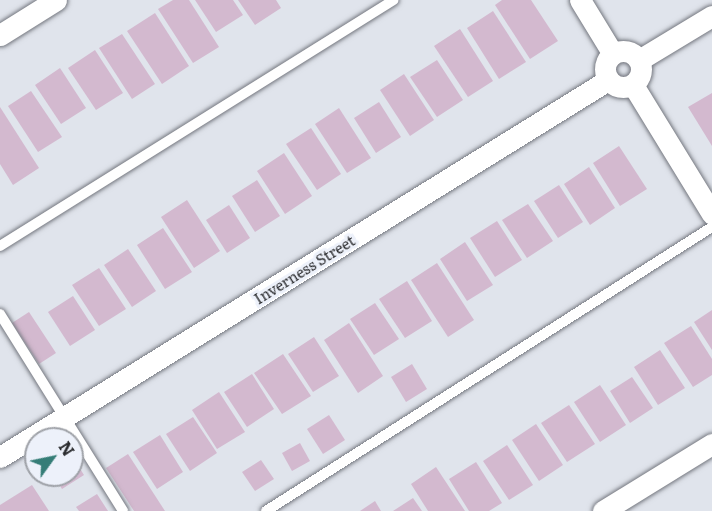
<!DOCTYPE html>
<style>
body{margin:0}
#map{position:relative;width:712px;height:511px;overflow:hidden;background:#e0e4ec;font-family:Literata,serif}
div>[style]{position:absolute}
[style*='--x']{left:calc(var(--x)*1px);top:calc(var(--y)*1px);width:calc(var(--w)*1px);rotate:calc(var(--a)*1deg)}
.building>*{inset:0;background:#d3b9cf}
.roads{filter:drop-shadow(0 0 2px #74777f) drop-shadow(0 0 2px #74777f)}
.lane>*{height:10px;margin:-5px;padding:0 5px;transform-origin:5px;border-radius:5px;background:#fff}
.street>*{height:21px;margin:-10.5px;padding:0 10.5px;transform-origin:10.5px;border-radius:10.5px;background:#fff}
.street>.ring{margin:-10.5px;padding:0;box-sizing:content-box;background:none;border:21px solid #fff;border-radius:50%}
span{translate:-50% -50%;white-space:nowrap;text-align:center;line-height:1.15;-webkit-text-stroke:6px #edf1fa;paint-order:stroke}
.street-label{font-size:15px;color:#2a2b2e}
.north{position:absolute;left:24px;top:427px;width:60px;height:60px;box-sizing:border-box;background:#edf1fa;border:2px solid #9fa2a8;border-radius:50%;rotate:57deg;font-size:16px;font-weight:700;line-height:24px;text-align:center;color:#2a2b2e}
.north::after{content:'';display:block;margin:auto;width:21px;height:27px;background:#357d77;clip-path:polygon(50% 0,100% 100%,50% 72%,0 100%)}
</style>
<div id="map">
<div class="building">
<div style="clip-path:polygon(173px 0,189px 0,219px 47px,193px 63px,158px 9px)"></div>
<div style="clip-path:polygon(195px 0,233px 0,243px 15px,216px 32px)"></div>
<div style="clip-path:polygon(238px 0,276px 0,281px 8px,255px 25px)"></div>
<div style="clip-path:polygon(502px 0,531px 0,558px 41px,530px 59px,495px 5px)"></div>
<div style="clip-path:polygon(493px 11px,526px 62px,499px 79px,467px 28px)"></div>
<div style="clip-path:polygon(155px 13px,189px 66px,162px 84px,127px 31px)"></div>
<div style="clip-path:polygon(460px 29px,493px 81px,468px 97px,434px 46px)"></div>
<div style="clip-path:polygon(122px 34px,155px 84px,132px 99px,99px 48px)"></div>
<div style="clip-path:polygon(95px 50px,123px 93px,96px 110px,68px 68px)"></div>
<div style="clip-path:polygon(437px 60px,463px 100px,437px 117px,410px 77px)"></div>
<div style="clip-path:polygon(60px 68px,86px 108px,61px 124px,35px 85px)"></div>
<div style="clip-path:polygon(404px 74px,434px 120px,410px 136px,380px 90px)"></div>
<div style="clip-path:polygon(31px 91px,62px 137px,38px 152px,8px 106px)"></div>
<div style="clip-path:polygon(712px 93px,712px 146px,688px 107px)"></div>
<div style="clip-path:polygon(379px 102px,401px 137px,376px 153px,354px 118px)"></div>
<div style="clip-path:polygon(0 107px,39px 168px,13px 185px,0 164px)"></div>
<div style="clip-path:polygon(339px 108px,371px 158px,347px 173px,315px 124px)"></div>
<div style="clip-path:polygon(311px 128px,341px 174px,317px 190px,286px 144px)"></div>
<div style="clip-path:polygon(619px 146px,647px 189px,620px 206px,593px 163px)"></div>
<div style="clip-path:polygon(284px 153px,312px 196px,285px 214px,257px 171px)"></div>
<div style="clip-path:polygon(589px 167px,615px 208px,590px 225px,564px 184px)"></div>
<div style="clip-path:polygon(257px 180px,280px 216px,255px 232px,232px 196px)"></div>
<div style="clip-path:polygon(559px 185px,583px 222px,558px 238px,534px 201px)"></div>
<div style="clip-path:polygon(187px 200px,220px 251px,194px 268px,161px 217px)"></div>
<div style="clip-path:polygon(528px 204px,553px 241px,527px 258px,502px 220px)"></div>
<div style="clip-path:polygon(229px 205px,250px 238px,227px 253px,206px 220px)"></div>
<div style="clip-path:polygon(497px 221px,522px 260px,495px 277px,470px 238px)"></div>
<div style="clip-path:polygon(163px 228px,192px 272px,165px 289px,137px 245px)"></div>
<div style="clip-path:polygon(465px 242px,493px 285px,467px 301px,440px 259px)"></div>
<div style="clip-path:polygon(128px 249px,156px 291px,132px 307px,104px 265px)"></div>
<div style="clip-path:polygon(437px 263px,474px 320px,448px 337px,411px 280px)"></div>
<div style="clip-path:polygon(99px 268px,126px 309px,99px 326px,72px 285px)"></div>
<div style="clip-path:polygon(407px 281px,432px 321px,405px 338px,379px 299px)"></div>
<div style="clip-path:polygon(73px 296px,95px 330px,70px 346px,48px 312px)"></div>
<div style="clip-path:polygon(375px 303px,399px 339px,374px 355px,350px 319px)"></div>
<div style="clip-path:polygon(712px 310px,712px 350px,694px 322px)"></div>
<div style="clip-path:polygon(29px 312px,56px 353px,39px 364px,12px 323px)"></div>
<div style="clip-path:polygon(349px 323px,383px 376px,358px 393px,324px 340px)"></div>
<div style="clip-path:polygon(691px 326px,712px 359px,712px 375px,693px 387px,664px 343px)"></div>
<div style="clip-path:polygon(314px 337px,339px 376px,313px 392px,288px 354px)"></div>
<div style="clip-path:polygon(660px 350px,685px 388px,658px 405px,634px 367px)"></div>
<div style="clip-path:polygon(283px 354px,311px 396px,282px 414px,254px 373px)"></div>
<div style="clip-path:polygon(412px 364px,427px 389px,406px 402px,391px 377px)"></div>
<div style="clip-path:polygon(252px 374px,274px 409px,247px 427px,224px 392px)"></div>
<div style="clip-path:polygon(632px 377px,653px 408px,630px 423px,610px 391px)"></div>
<div style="clip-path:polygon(600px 385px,626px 425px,600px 442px,574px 402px)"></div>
<div style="clip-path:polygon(219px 392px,245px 432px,217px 449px,192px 410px)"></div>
<div style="clip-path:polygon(569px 405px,595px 444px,567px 462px,541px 423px)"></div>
<div style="clip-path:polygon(329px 415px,345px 440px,323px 454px,307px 429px)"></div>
<div style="clip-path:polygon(193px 417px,217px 453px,190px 471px,166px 434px)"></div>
<div style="clip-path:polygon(536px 424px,563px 465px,539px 481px,512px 440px)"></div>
<div style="clip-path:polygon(160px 435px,183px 472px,157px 489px,133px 452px)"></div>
<div style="clip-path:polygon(300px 443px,310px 461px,292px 471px,282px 453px)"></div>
<div style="clip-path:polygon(507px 445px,533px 485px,509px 500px,483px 461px)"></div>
<div style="clip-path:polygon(128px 454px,165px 511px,134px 511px,106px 468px)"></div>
<div style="clip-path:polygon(72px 456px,84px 475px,62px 489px,53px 475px,72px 475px)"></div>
<div style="clip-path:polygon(261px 460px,274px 479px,255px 491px,242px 472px)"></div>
<div style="clip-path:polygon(476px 462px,502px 503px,489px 511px,469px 511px,449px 479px)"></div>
<div style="clip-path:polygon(436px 467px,465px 511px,428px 511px,411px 484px)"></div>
<div style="clip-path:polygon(32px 485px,49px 511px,0 511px,0 505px)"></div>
<div style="clip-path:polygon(97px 494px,108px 511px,79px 511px,76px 507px)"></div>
<div style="clip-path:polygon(413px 498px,422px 511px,393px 511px)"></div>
<div style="clip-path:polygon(375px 501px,381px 511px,360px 511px)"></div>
</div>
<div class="roads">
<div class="lane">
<div style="--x:0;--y:246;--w:464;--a:-32"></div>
<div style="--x:0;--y:314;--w:232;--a:58"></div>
<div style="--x:266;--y:511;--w:529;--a:-32.49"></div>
</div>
<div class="street">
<div style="--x:580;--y:0;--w:63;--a:58.6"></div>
<div style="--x:0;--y:35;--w:66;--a:-32"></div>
<div class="ring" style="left:605px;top:51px;width:15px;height:15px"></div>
<div style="--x:639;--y:60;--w:85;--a:-31.1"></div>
<div style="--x:633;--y:85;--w:151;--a:58.5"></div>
<div style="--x:0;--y:457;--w:715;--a:-31.8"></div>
<div style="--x:603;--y:511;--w:128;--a:-31.6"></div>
</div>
</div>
<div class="street-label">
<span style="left:304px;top:269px;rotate:-32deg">Inverness Street</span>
</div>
<div class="north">N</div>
</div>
